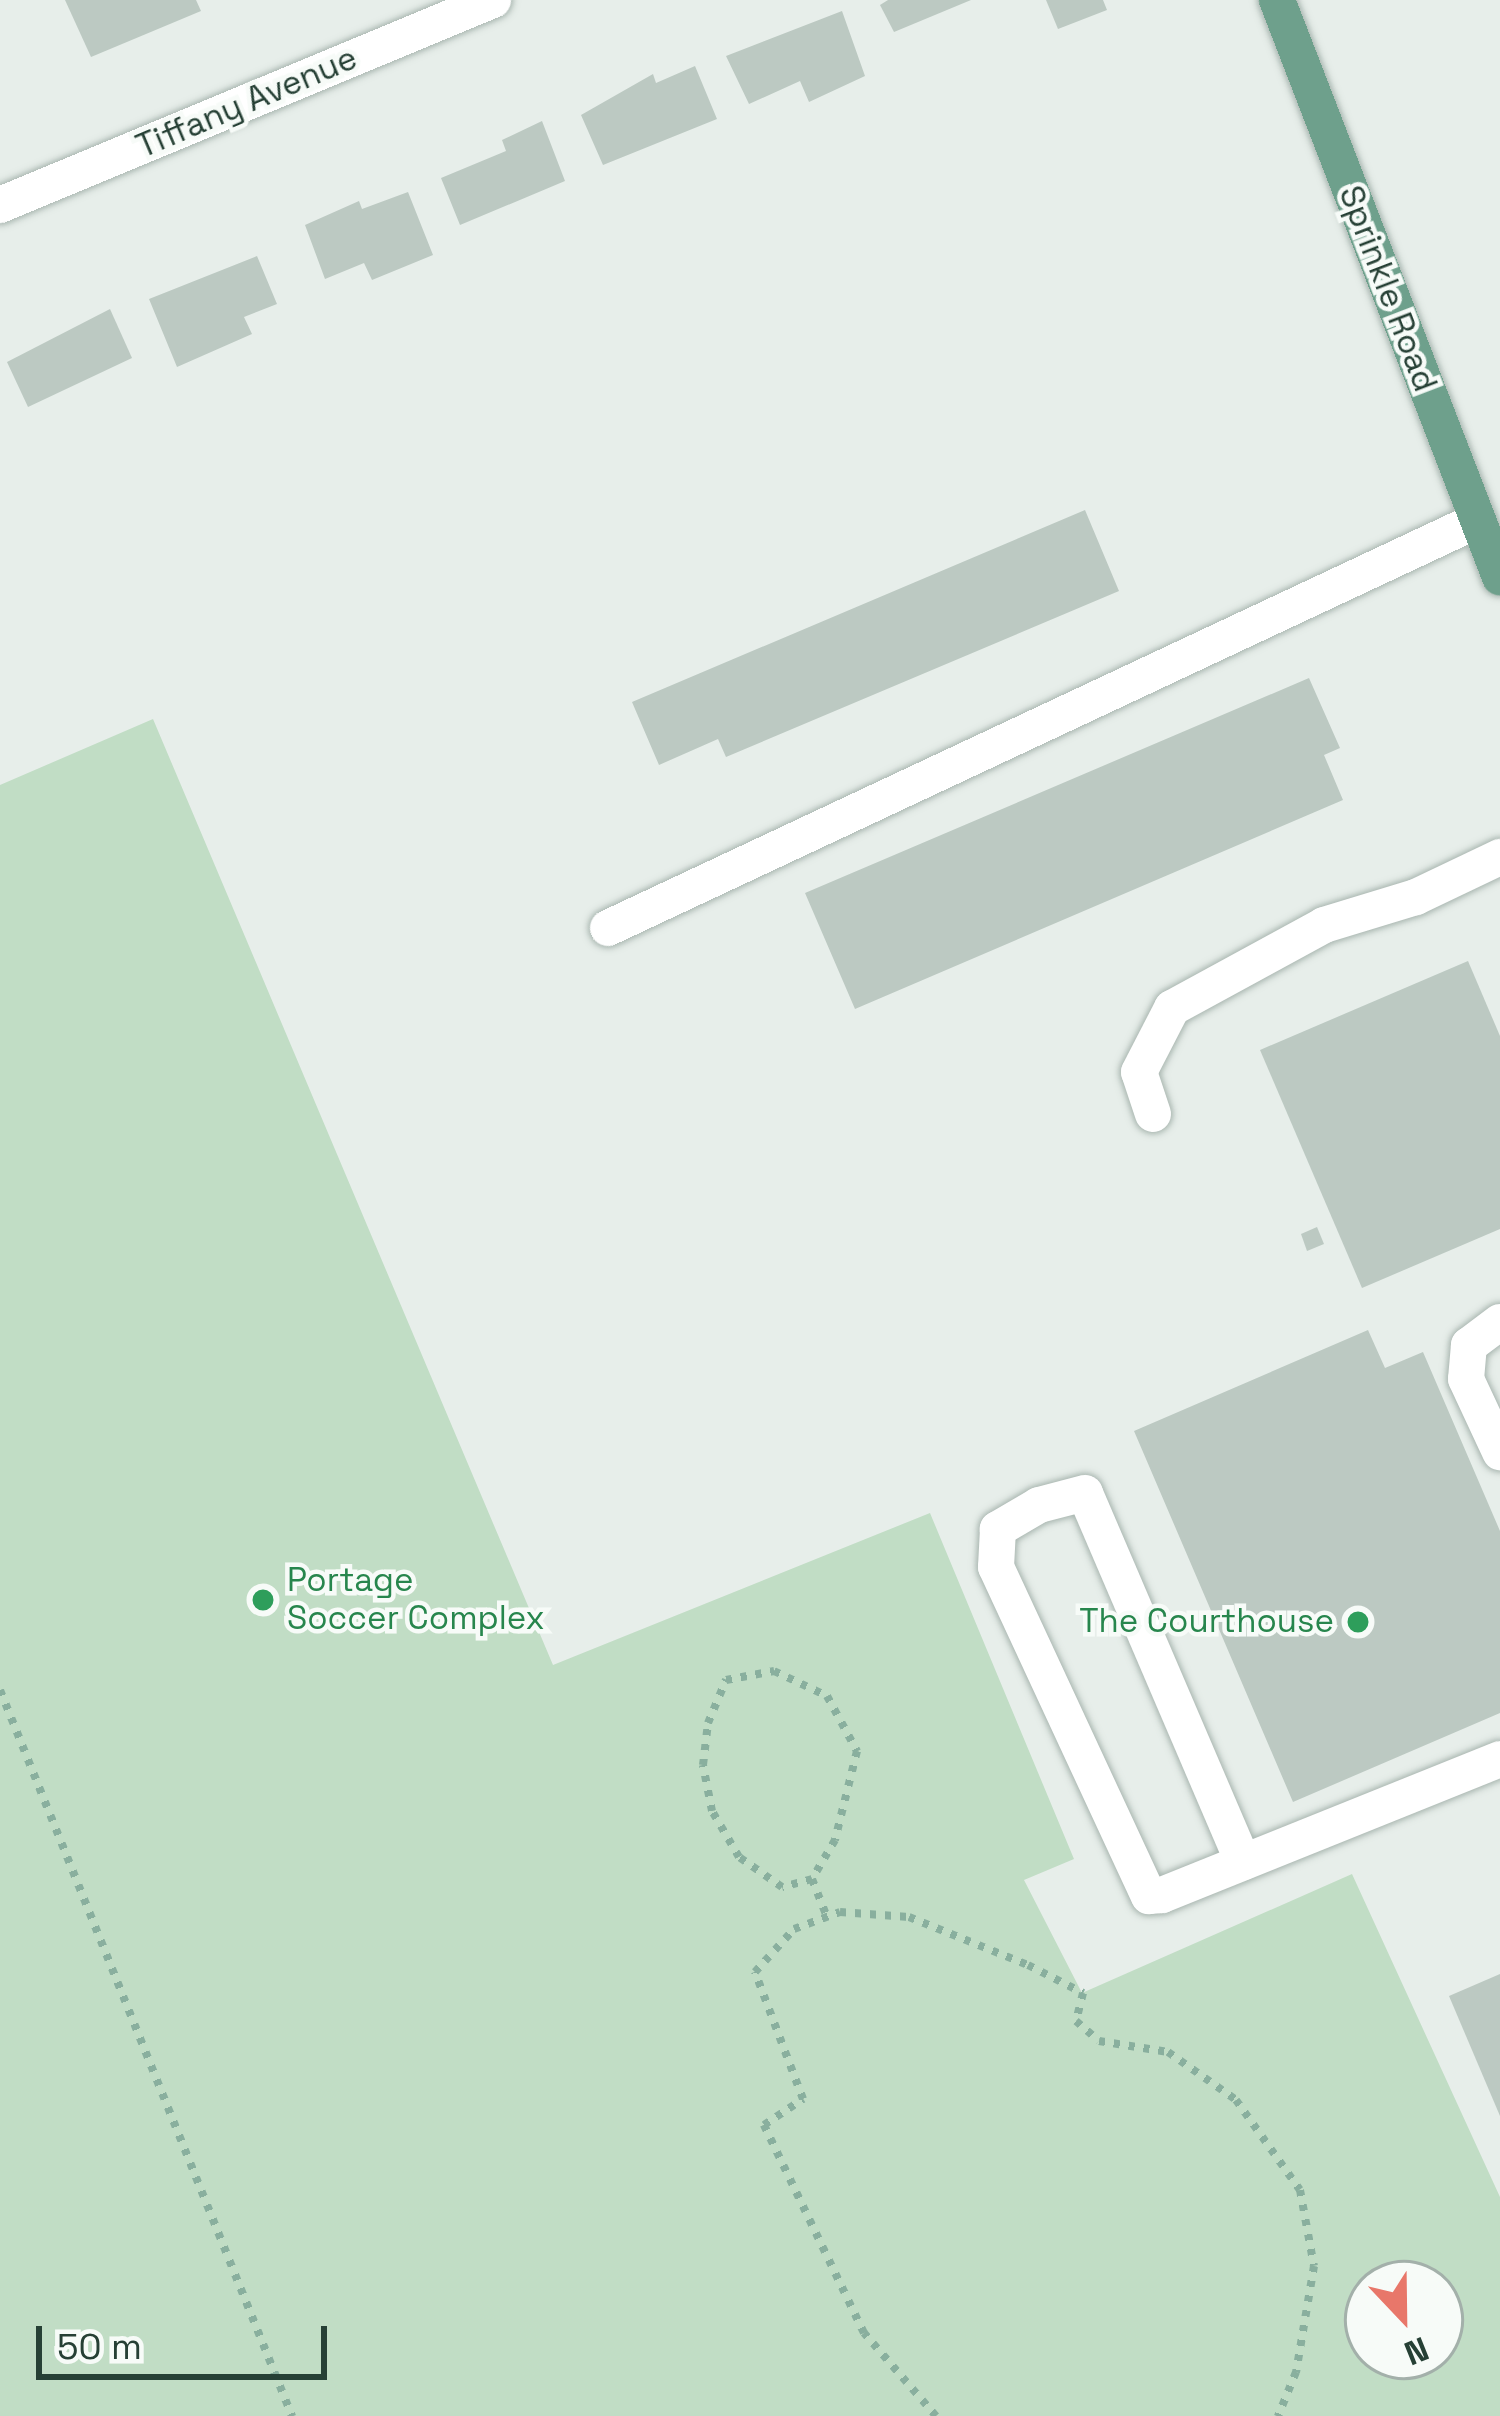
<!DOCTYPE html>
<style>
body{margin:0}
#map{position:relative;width:1500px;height:2416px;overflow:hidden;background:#e7eeea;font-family:"Space Grotesk",sans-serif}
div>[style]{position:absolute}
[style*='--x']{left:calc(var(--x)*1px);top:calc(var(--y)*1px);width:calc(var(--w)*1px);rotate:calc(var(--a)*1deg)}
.green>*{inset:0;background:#c1ddc5}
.building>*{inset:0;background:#bcc9c2}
.path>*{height:8px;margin-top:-4px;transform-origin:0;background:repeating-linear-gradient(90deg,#89af9e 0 6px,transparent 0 15px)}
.roads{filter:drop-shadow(0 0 3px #a9b6b0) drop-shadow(0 0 3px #a9b6b0)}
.minor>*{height:36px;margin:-18px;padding:0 18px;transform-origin:18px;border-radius:18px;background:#fff}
.major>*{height:36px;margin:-18px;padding:0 18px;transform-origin:18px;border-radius:18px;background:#6ea08c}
.dots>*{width:33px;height:33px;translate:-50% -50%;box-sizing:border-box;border:6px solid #f7fbf8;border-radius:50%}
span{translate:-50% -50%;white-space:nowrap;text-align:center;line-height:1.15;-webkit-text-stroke:9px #f7fbf8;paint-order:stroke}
.street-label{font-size:33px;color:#264035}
.leisure-label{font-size:33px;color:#27864d}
.left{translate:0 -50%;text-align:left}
.right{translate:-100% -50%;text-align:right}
.north{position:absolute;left:1344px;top:2260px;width:120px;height:120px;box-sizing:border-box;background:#f7fbf8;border:3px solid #a3b0aa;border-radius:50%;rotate:158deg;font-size:33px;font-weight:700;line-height:48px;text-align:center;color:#264035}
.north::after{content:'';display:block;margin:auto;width:42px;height:54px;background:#e8776a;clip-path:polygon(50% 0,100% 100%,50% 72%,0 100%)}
.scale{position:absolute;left:36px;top:2326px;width:291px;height:54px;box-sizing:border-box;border:6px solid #264035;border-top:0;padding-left:15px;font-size:36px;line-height:42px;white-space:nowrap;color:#264035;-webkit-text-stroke:9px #f7fbf8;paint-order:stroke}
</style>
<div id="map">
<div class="green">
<div style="clip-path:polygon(evenodd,153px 719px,553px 1665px,930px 1513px,1074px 1859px,1024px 1880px,1082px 1993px,1352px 1874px,1500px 2197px,1500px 2416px,0 2416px,0 785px,153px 719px,1368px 2284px,1440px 2284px,1440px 2356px,1368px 2356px,1368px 2284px)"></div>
</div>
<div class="building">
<div style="clip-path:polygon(65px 0,196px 0,201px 11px,91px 57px)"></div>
<div style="clip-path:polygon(888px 0,971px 0,894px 32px,880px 5px)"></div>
<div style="clip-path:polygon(1046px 0,1103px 0,1107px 10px,1058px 29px)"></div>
<div style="clip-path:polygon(842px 11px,865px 76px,809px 102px,800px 81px,749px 104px,726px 56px)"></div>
<div style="clip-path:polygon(695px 66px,717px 119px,603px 165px,581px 115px,653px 74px,656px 83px)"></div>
<div style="clip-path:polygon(542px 121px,565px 181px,460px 225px,441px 178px,506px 151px,502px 140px)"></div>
<div style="clip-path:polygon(408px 192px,433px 255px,372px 280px,364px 263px,325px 279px,305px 225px,359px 201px,362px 209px)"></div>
<div style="clip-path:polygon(257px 256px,277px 304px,244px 317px,252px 334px,177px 367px,149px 299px)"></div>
<div style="clip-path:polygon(110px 309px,132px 358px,28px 407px,7px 362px)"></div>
<div style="clip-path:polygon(1085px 510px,1119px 591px,726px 757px,718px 739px,659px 765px,632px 702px)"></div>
<div style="clip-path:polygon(1309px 678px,1340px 748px,1324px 755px,1343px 800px,855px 1009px,805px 893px)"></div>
<div style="clip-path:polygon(1468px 961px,1500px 1036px,1500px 1229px,1362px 1288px,1260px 1050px)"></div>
<div style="clip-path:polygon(1317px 1227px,1324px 1244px,1307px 1251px,1301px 1234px)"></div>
<div style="clip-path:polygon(1368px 1330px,1385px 1368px,1423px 1352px,1500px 1531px,1500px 1713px,1293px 1802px,1134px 1431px)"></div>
<div style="clip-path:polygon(1500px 1974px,1500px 2116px,1449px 1996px)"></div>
</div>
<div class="path">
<div style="--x:0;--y:1690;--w:783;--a:68.09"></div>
<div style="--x:812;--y:1879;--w:31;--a:165"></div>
<div style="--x:782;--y:1887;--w:52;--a:-145.1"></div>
<div style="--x:739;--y:1857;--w:53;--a:-120.4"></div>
<div style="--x:712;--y:1811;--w:47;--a:-101.1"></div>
<div style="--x:703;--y:1765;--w:42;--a:-83.2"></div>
<div style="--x:708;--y:1723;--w:47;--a:-67.3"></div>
<div style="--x:726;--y:1680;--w:49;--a:-10.6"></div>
<div style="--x:774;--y:1671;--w:59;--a:25.3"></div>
<div style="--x:827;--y:1696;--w:63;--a:61.4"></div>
<div style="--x:857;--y:1751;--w:92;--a:103.9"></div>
<div style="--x:835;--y:1840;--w:45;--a:120.5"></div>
<div style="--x:812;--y:1879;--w:41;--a:68.5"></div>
<div style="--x:936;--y:2416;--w:110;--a:-130.9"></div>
<div style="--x:864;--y:2333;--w:231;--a:-115.7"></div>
<div style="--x:764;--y:2125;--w:47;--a:-33.7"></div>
<div style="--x:803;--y:2099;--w:136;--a:-110.7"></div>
<div style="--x:755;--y:1972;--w:58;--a:-47.8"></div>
<div style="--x:794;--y:1929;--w:49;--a:-20.3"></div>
<div style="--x:840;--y:1912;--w:69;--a:4.1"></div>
<div style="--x:909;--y:1917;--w:128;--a:22"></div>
<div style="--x:1028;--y:1965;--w:62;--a:27"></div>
<div style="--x:1083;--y:1993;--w:29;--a:104"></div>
<div style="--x:1076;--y:2021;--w:30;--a:41"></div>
<div style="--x:1099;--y:2041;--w:70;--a:9.1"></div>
<div style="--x:1168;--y:2052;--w:83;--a:35.2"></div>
<div style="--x:1236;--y:2100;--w:110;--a:54.6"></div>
<div style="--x:1300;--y:2190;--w:77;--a:79.6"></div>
<div style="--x:1314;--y:2266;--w:108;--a:99.6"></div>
<div style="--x:1296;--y:2372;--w:48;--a:112.2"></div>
</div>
<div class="roads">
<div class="minor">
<div style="--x:0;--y:205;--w:534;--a:-22.58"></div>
<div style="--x:608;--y:928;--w:959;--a:-25.12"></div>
<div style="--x:1153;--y:1114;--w:44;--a:-108.4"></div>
<div style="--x:1139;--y:1072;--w:72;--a:-62.7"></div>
<div style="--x:1172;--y:1008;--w:173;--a:-28.6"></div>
<div style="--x:1324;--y:925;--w:96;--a:-16.9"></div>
<div style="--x:1416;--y:897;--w:93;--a:-25.5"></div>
<div style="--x:1500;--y:1322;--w:39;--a:143"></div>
<div style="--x:1469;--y:1345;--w:34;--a:95"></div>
<div style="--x:1466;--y:1379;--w:81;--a:65"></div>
<div style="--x:1243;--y:1862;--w:401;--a:-113.2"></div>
<div style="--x:1085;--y:1493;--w:48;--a:165.4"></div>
<div style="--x:1039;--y:1505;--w:48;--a:149.7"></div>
<div style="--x:998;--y:1529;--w:38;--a:93"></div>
<div style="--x:996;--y:1567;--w:363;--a:65.1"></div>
<div style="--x:1149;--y:1896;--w:13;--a:-4"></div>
<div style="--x:1162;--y:1895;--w:364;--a:-21.9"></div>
</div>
<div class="major">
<div style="--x:1277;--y:0;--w:619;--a:68.87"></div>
</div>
</div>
<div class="dots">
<div style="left:263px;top:1600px;background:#2e9e5b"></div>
<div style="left:1358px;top:1622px;background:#2e9e5b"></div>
</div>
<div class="street-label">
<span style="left:247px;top:103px;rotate:-23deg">Tiffany Avenue</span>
<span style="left:1387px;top:289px;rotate:69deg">Sprinkle Road</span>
</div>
<div class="leisure-label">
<span class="left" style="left:287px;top:1600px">Portage<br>Soccer Complex</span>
<span class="right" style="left:1334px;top:1622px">The Courthouse</span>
</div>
<div class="north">N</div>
<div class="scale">50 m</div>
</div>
